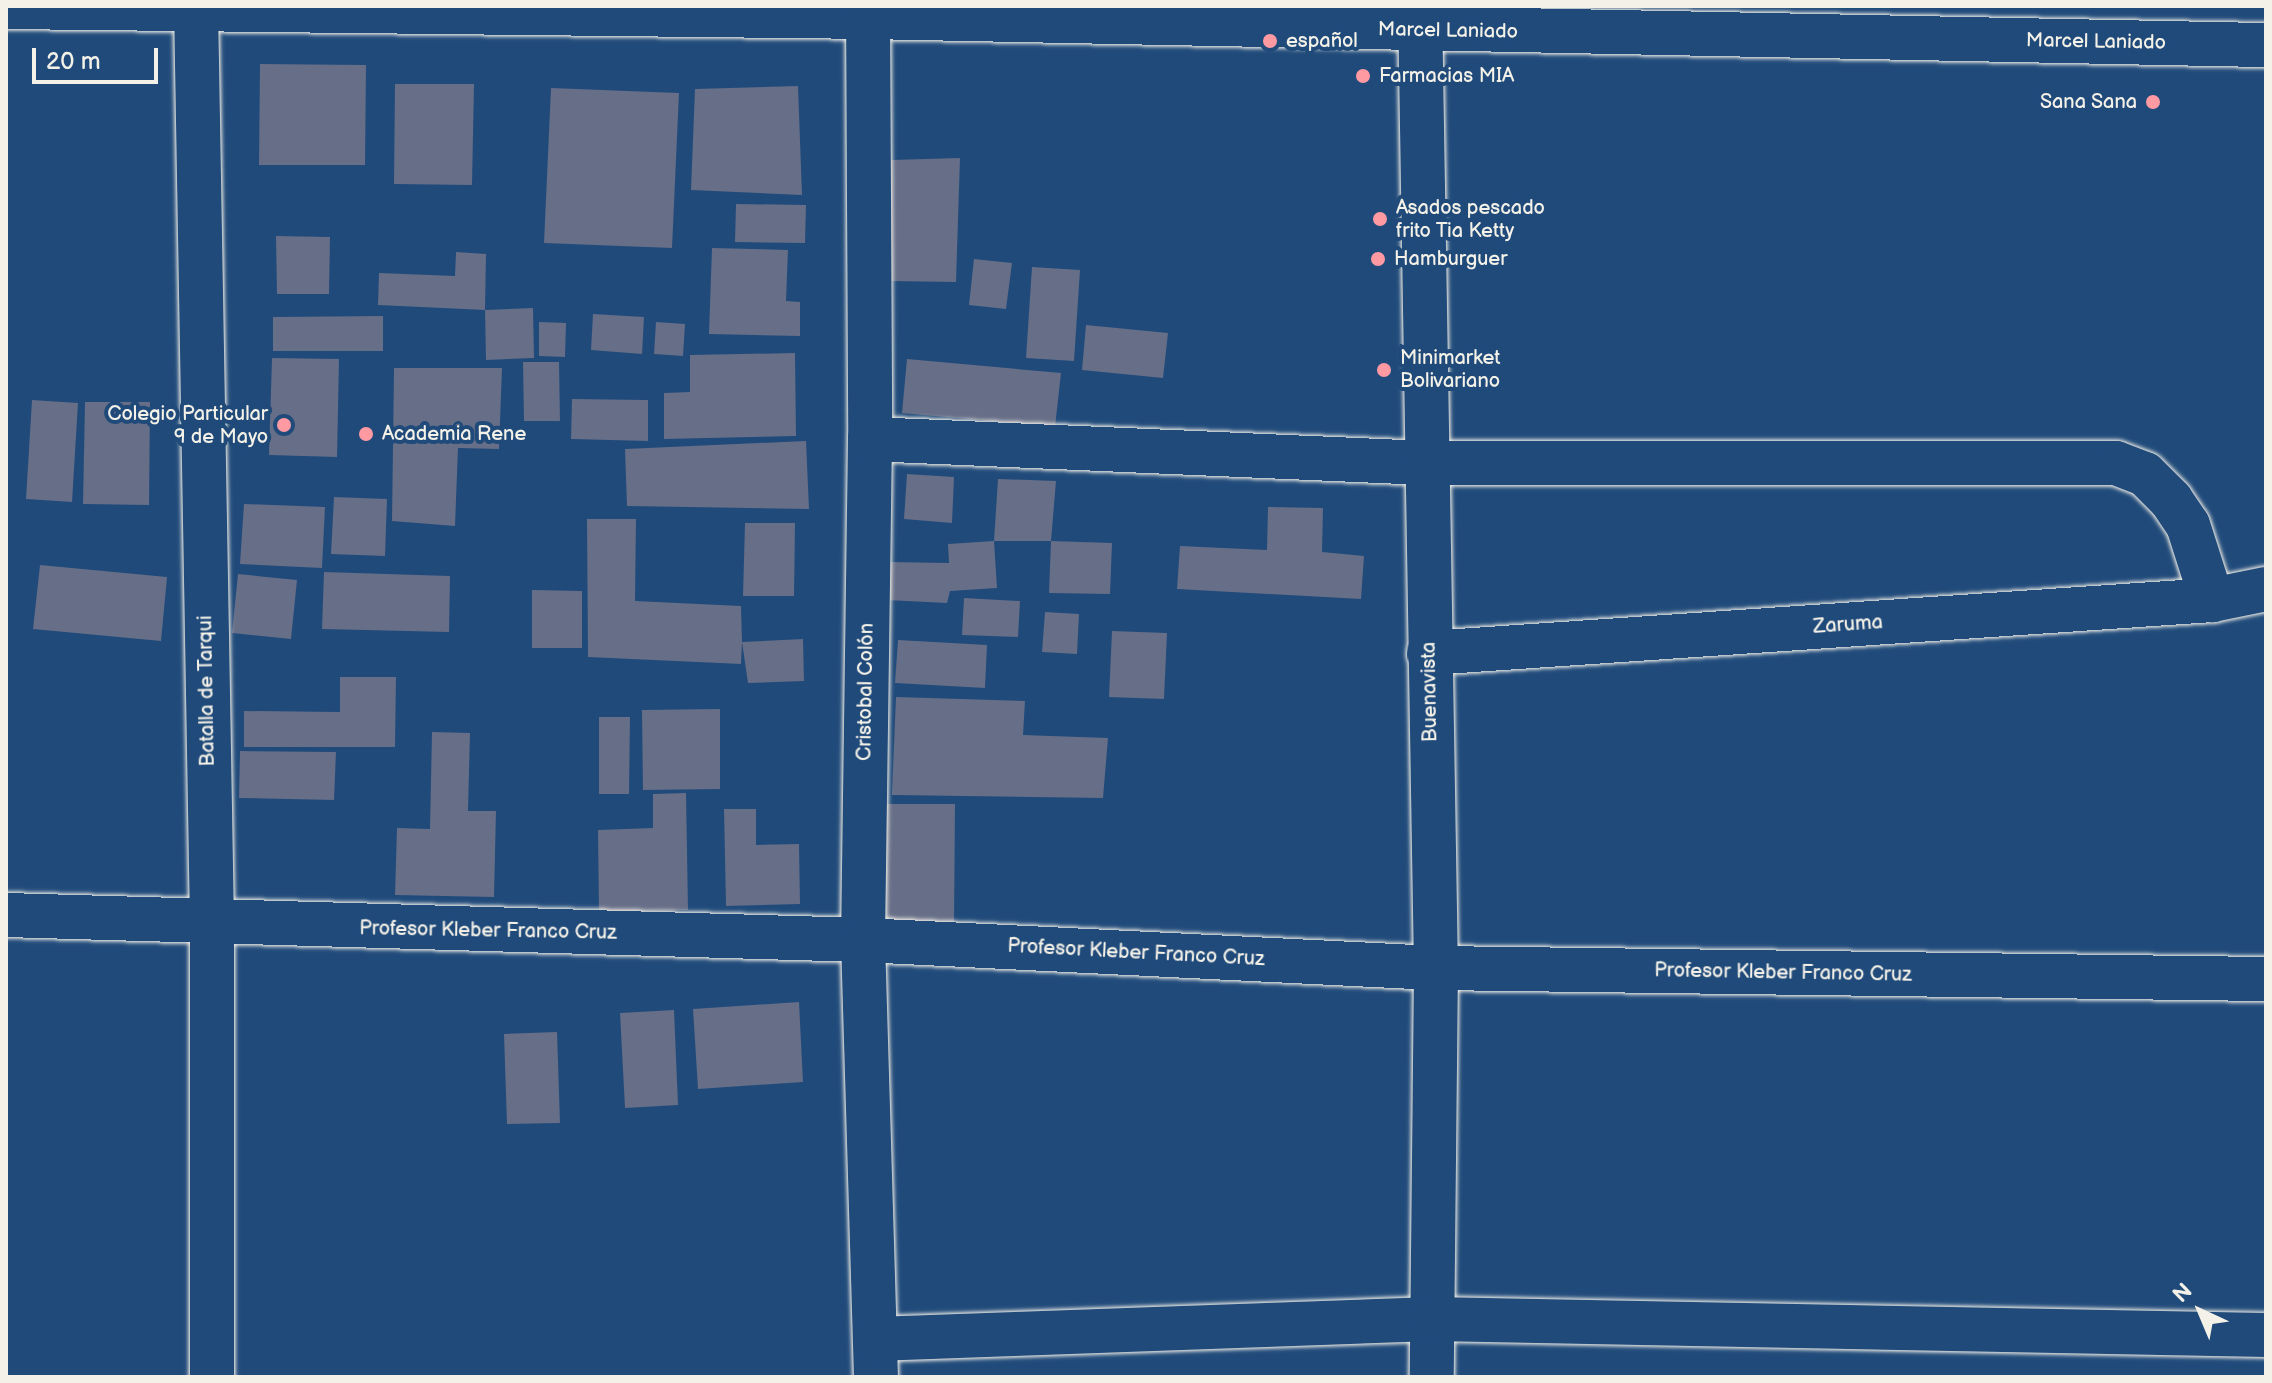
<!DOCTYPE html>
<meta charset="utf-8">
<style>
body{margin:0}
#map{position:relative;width:2272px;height:1383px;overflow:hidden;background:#1f4a7a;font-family:"Balsamiq Sans",sans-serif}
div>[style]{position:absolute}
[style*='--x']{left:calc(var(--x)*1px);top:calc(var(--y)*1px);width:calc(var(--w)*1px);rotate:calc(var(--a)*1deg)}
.building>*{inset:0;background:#666e88}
.roads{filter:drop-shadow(0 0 2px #f4f1e8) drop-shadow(0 0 2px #f4f1e8)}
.minor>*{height:44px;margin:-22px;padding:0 22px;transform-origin:22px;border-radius:22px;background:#1f4a7a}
.dots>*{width:22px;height:22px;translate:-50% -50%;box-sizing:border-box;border:4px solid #1f4a7a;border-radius:50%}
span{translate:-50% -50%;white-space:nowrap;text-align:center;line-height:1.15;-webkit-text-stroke:8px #1f4a7a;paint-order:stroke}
.street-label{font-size:20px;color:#f4f1e8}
.poi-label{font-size:20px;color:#f4f1e8}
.left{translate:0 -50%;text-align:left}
.right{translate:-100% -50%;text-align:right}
.frame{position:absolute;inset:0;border:8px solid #f4f1e8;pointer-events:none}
.north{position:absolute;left:2160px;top:1271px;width:80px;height:80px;-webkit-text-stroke:6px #1f4a7a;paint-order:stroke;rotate:316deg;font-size:22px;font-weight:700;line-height:32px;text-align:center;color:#f4f1e8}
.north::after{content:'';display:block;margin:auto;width:28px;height:36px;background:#f4f1e8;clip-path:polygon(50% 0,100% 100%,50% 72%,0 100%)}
.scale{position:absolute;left:32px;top:48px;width:126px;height:36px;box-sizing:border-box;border:4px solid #f4f1e8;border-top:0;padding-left:10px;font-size:24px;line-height:28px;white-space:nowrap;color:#f4f1e8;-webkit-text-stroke:6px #1f4a7a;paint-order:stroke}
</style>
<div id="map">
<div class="building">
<div style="clip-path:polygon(260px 64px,366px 65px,365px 165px,259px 165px)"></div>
<div style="clip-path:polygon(395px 84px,474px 84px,472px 185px,394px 184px)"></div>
<div style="clip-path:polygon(798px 86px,802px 195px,691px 190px,695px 89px)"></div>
<div style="clip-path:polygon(551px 88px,679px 93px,672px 248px,544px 243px)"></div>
<div style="clip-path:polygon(960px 158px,956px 282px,889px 281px,891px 160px)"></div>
<div style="clip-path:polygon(736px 204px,806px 205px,805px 243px,735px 242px)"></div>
<div style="clip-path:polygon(276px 236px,330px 237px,329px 294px,277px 294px)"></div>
<div style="clip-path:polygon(712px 248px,788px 250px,786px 301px,800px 302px,800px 336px,709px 334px)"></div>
<div style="clip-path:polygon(456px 252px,486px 254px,485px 310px,533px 308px,534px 358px,486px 360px,485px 310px,378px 305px,379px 273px,455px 276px)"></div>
<div style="clip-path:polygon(974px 259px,1012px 263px,1006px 309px,969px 305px)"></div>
<div style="clip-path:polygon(1032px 267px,1080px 270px,1074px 361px,1026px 358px)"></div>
<div style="clip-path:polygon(593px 314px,644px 317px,642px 354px,591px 350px)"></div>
<div style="clip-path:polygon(383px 316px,383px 351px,273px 351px,273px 317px)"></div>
<div style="clip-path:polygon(539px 322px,566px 323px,565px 357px,539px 356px)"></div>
<div style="clip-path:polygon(656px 322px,685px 324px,683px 356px,654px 354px)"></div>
<div style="clip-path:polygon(1086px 325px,1168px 333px,1163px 378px,1082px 370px)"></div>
<div style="clip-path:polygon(795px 353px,796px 436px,664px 439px,664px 393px,690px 392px,690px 355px)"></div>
<div style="clip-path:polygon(272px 358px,339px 359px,337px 457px,269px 455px)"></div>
<div style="clip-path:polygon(907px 359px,1061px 373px,1055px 427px,902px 413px)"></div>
<div style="clip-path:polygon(523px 362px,559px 362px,560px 421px,524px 421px)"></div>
<div style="clip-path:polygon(394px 368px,502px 368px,499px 449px,458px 448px,455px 526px,392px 521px)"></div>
<div style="clip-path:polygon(572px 399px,648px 400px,648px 441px,571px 439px)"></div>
<div style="clip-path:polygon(32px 400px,78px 403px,72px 502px,26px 499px)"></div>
<div style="clip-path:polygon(85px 402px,150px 402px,149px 505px,83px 504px)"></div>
<div style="clip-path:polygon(806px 441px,809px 509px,627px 506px,625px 449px)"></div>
<div style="clip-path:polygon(907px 474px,954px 477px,952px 523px,904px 519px)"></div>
<div style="clip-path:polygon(998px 479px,1056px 481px,1051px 541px,994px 541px,997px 588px,950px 591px,947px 603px,886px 600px,888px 562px,949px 563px,948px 544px,994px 541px)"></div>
<div style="clip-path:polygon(334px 497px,387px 499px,385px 556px,331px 554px)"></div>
<div style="clip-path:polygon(244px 504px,325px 507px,322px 568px,240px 564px)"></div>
<div style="clip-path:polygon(1268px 507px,1323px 508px,1322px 552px,1364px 556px,1361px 599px,1177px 589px,1180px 546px,1267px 550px)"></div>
<div style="clip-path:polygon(587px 519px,636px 519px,635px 601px,741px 606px,742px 642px,803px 639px,804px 681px,748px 683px,742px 642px,741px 664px,588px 657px)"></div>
<div style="clip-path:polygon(745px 523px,795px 523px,794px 596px,743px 596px)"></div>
<div style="clip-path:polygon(1051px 541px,1112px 543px,1110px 594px,1049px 593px)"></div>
<div style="clip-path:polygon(40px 565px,167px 577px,161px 641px,33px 629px)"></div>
<div style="clip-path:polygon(324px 572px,450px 576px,449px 632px,322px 629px)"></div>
<div style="clip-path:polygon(238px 574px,297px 580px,291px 639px,232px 633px)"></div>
<div style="clip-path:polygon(532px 590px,582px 591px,582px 648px,532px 648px)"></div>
<div style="clip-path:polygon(964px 598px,1020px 601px,1018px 637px,962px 635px)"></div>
<div style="clip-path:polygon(1045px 612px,1079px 614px,1077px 654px,1042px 652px)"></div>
<div style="clip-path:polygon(1112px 631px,1167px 633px,1164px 699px,1109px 697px)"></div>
<div style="clip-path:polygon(898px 640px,987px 645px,985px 688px,895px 683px)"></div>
<div style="clip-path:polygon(340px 677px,396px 677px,395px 747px,244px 747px,244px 711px,340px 712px)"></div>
<div style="clip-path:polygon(896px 697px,1025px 701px,1023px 735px,1108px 738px,1103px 798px,892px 795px)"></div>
<div style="clip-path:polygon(720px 709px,720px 789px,643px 790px,642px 710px)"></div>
<div style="clip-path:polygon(599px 717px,630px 717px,629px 794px,599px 794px)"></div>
<div style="clip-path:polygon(432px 732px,470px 733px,468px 811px,496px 811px,494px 897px,395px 895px,397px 828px,430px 829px)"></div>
<div style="clip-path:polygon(240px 751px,336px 752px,334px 800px,239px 798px)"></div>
<div style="clip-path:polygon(686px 793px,688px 910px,599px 912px,598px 830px,653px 828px,653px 794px)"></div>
<div style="clip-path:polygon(882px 804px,955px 804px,954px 924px,881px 923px)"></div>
<div style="clip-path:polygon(724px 809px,756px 809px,756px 845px,799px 844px,800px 904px,726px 906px)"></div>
<div style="clip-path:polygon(799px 1002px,803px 1082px,698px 1089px,693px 1009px)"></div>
<div style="clip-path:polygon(674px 1010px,678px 1105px,625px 1108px,620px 1013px)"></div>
<div style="clip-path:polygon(557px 1032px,560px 1123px,507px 1124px,504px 1034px)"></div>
</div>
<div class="roads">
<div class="minor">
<div style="--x:196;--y:6;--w:918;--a:89"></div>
<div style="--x:212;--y:924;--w:453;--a:90"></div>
<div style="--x:868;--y:6;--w:433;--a:89.7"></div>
<div style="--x:870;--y:439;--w:501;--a:90.8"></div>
<div style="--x:863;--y:940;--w:437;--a:88.3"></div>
<div style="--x:1420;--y:6;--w:962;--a:89.05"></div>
<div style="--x:1436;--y:968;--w:409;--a:90.6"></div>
<div style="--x:6;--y:7;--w:862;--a:0.66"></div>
<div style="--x:868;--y:17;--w:1398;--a:1.15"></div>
<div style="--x:870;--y:439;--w:558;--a:2.47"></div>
<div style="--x:1427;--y:463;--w:689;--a:0"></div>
<div style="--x:2116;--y:463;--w:31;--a:21"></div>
<div style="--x:2145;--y:474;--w:37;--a:45"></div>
<div style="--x:2171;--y:500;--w:30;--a:56"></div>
<div style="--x:2188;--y:525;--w:79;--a:72.3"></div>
<div style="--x:1429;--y:653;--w:785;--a:-3.87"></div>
<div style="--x:2212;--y:600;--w:55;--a:-11.5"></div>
<div style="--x:6;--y:915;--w:857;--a:1.67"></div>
<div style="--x:863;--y:940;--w:574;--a:2.8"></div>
<div style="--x:1436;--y:968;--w:830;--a:0.76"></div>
<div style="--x:875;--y:1339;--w:558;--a:-2.05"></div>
<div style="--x:1433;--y:1319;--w:833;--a:1.1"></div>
</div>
</div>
<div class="dots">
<div style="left:1270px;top:41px;background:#ff9aa2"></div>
<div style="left:1363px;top:76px;background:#ff9aa2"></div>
<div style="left:2153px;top:102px;background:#ff9aa2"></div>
<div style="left:1380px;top:219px;background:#ff9aa2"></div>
<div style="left:1378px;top:259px;background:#ff9aa2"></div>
<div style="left:1384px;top:370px;background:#ff9aa2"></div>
<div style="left:284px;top:425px;background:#ff9aa2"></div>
<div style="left:366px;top:434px;background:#ff9aa2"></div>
</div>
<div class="street-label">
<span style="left:1448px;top:31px;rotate:1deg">Marcel Laniado</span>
<span style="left:2096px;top:42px;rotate:1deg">Marcel Laniado</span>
<span style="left:1848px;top:625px;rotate:-4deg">Zaruma</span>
<span style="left:207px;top:691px;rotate:-91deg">Batalla de Tarqui</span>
<span style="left:866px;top:692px;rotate:-89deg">Cristobal Colón</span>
<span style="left:1430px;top:692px;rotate:-91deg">Buenavista</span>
<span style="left:488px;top:931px;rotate:1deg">Profesor Kleber Franco Cruz</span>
<span style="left:1136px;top:953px;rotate:3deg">Profesor Kleber Franco Cruz</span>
<span style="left:1783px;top:973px;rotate:1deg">Profesor Kleber Franco Cruz</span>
</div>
<div class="poi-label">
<span class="left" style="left:1286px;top:41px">español</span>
<span class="left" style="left:1379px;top:76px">Farmacias MIA</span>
<span class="right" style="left:2137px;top:102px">Sana Sana</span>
<span class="left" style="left:1396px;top:220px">Asados pescado<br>frito Tia Ketty</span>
<span class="left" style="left:1394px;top:259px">Hamburguer</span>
<span class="left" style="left:1400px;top:370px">Minimarket<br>Bolivariano</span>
<span class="right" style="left:268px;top:426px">Colegio Particular<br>9 de Mayo</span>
<span class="left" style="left:382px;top:434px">Academia Rene</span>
</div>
<div class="frame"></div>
<div class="north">N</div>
<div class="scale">20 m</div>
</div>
